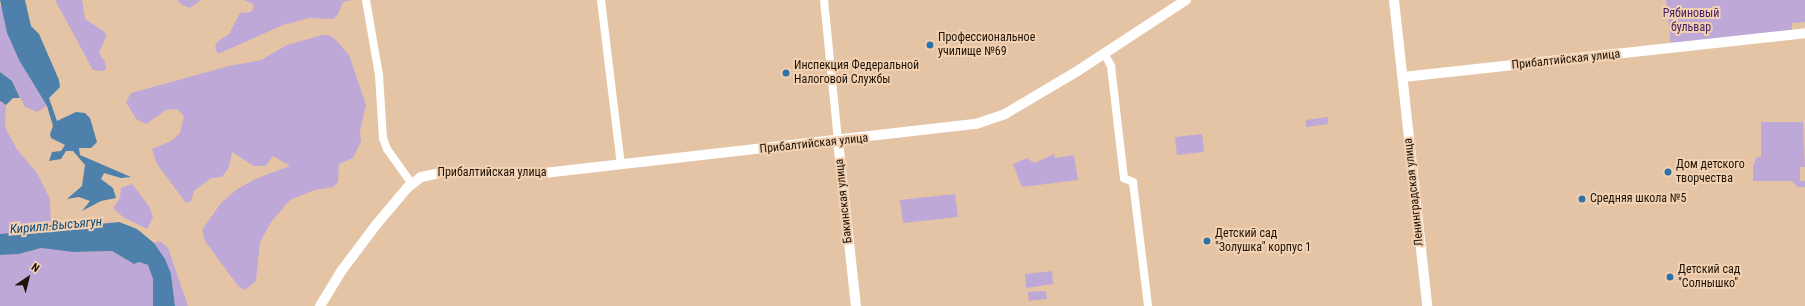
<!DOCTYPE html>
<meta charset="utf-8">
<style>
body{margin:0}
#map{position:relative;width:1805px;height:306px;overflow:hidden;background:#e5c4a5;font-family:"Roboto Condensed",sans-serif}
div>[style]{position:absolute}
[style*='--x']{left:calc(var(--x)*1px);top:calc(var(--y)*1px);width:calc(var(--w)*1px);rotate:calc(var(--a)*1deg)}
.green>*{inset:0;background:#bea8d8}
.water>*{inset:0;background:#4d80ab}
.minor>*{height:8px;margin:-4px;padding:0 4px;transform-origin:4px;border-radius:4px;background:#fff}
.tertiary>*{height:10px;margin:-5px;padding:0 5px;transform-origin:5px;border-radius:5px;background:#fff}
.dots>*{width:11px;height:11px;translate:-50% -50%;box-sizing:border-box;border:2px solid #f2d1b2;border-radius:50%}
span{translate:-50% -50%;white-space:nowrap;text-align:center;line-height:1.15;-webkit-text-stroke:4px #f2d1b2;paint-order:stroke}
.park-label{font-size:12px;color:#452165}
.poi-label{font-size:12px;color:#1e1307}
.left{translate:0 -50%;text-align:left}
.street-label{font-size:12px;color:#1e1307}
.water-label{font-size:13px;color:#0d4a75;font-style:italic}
.north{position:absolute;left:8px;top:258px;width:40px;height:40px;-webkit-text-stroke:3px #f2d1b2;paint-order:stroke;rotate:35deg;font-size:11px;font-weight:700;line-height:16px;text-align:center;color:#1e1307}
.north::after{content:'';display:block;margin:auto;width:14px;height:18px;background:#1e1307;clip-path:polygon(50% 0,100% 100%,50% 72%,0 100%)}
</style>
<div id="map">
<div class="green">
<div style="clip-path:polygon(55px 0,82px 0,85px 19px,105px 32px,106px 36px,99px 53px,105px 62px,106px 69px,103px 71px,93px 70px)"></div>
<div style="clip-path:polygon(177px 0,201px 0,190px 8px,182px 5px)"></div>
<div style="clip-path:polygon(244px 0,352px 0,343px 2px,338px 14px,333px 19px,309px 18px,283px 25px,218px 54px,215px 48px,217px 42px,229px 34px,240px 13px,251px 12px,253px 9px,253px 4px)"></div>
<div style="clip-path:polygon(1666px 0,1805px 0,1805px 22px,1792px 23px,1792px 30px,1671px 44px)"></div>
<div style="clip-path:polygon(0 5px,4px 12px,7px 33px,19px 60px,47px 106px,37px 112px,25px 107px,12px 81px,0 72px)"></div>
<div style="clip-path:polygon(322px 35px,329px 35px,336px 40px,349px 55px,366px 105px,360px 130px,361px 141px,353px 158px,339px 164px,338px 182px,333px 187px,315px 190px,290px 200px,271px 222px,260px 242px,256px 281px,245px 290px,238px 286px,205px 241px,202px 230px,221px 203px,236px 190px,255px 179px,290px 166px,273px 156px,266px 166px,254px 166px,232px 152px,229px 167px,222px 177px,211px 178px,194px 191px,191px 201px,186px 203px,157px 164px,152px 149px,171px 141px,180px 133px,184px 116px,177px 109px,166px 110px,146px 124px,136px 119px,126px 102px,131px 93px,229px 66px,261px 60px,287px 45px)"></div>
<div style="clip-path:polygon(0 102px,6px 105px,5px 127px,16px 148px,37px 173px,50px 199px,51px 231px,0 234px)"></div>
<div style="clip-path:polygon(1328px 117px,1328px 124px,1306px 127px,1306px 120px)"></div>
<div style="clip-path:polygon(1761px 122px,1803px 122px,1805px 167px,1800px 167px,1800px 181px,1805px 181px,1805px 187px,1797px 187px,1792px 181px,1753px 181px,1753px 166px,1757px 157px,1761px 157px)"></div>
<div style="clip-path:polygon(1202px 134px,1204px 152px,1177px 155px,1175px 137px)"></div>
<div style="clip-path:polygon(1054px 154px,1055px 158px,1074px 155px,1078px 180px,1022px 187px,1013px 164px,1027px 158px,1034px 163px)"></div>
<div style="clip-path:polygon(132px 184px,149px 206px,153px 217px,147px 229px,123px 217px,113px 208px,120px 198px,121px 188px)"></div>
<div style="clip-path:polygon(955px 194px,958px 217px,903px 223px,900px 200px)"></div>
<div style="clip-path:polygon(160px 241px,168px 248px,188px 306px,175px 306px,171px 274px,154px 243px)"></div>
<div style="clip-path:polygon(41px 248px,73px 252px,112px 251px,134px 264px,139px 262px,148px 265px,153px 279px,153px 306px,0 306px,0 255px,19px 254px)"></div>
<div style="clip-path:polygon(1052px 271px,1053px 284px,1026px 288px,1025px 274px)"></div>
<div style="clip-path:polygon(1046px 291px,1047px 299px,1029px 301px,1028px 292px)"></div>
</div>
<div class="water">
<div style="clip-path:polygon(0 0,25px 0,31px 26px,39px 34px,59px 80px,60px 87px,49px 98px,57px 121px,76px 112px,85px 113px,90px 118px,97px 142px,91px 148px,79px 148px,80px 155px,131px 177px,121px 178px,104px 173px,101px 179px,113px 188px,116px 198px,101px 201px,82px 211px,90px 201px,79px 197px,67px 199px,60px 205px,82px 186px,85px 165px,73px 151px,66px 151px,61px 159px,49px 161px,52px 152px,61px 151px,65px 145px,51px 138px,50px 134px,53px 126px,47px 106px,19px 60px,7px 33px)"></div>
<div style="clip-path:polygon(0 72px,12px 81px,20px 98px,13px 98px,6px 105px,0 101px)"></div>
<div style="clip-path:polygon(119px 222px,137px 229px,154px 243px,165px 259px,171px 274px,175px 306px,153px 306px,153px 279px,148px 265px,139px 262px,134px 264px,112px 251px,73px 252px,41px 248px,19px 254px,0 255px,0 234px)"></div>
</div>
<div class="minor">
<div style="--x:366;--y:0;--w:76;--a:80.2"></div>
<div style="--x:379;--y:75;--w:63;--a:86.4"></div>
<div style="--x:383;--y:138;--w:12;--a:70"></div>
<div style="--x:387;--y:149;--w:43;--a:54.5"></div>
<div style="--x:601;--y:0;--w:166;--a:83.1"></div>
<div style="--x:824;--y:0;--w:142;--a:84.3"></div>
<div style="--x:1105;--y:55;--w:13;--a:61"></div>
<div style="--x:1111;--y:66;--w:113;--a:83.4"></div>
<div style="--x:1124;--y:178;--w:10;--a:24"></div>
<div style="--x:1133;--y:182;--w:125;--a:83.1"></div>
</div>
<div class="tertiary">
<div style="--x:1394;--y:0;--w:308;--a:83.8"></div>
<div style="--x:1403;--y:77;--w:404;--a:-6.2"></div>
<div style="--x:838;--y:141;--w:166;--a:83.8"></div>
<div style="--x:320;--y:306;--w:42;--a:-58.6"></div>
<div style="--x:342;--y:270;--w:56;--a:-52.9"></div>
<div style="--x:376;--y:225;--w:48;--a:-50"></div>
<div style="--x:407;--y:188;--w:18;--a:-38"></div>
<div style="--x:421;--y:177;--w:25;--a:-12"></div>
<div style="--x:445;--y:172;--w:99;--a:0.6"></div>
<div style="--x:544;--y:173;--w:435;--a:-6.5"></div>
<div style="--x:976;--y:124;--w:31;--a:-19"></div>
<div style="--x:1005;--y:114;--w:86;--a:-30.7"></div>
<div style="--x:1079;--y:70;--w:128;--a:-33.2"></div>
</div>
<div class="dots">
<div style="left:930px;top:45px;background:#2e73a8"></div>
<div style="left:786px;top:73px;background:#2e73a8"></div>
<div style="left:1668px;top:172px;background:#2e73a8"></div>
<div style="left:1582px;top:199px;background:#2e73a8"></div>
<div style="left:1207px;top:241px;background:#2e73a8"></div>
<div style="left:1670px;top:277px;background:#2e73a8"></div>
</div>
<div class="park-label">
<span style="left:1691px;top:21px">Рябиновый<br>бульвар</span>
</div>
<div class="poi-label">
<span class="left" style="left:938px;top:45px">Профессиональное<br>училище №69</span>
<span class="left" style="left:794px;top:73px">Инспекция Федеральной<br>Налоговой Службы</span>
<span class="left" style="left:1676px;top:172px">Дом детского<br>творчества</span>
<span class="left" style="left:1590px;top:199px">Средняя школа №5</span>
<span class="left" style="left:1215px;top:241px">Детский сад<br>"Золушка" корпус 1</span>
<span class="left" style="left:1678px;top:277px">Детский сад<br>"Солнышко"</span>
</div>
<div class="street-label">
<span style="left:1566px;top:60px;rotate:-6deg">Прибалтийская улица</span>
<span style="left:814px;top:144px;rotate:-6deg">Прибалтийская улица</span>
<span style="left:492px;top:173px">Прибалтийская улица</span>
<span style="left:1414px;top:192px;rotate:-96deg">Ленинградская улица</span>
<span style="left:844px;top:201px;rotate:-96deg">Бакинская улица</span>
</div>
<div class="water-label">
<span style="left:56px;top:226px;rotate:-5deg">Кирилл-Высъягун</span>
</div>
<div class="north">N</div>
</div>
